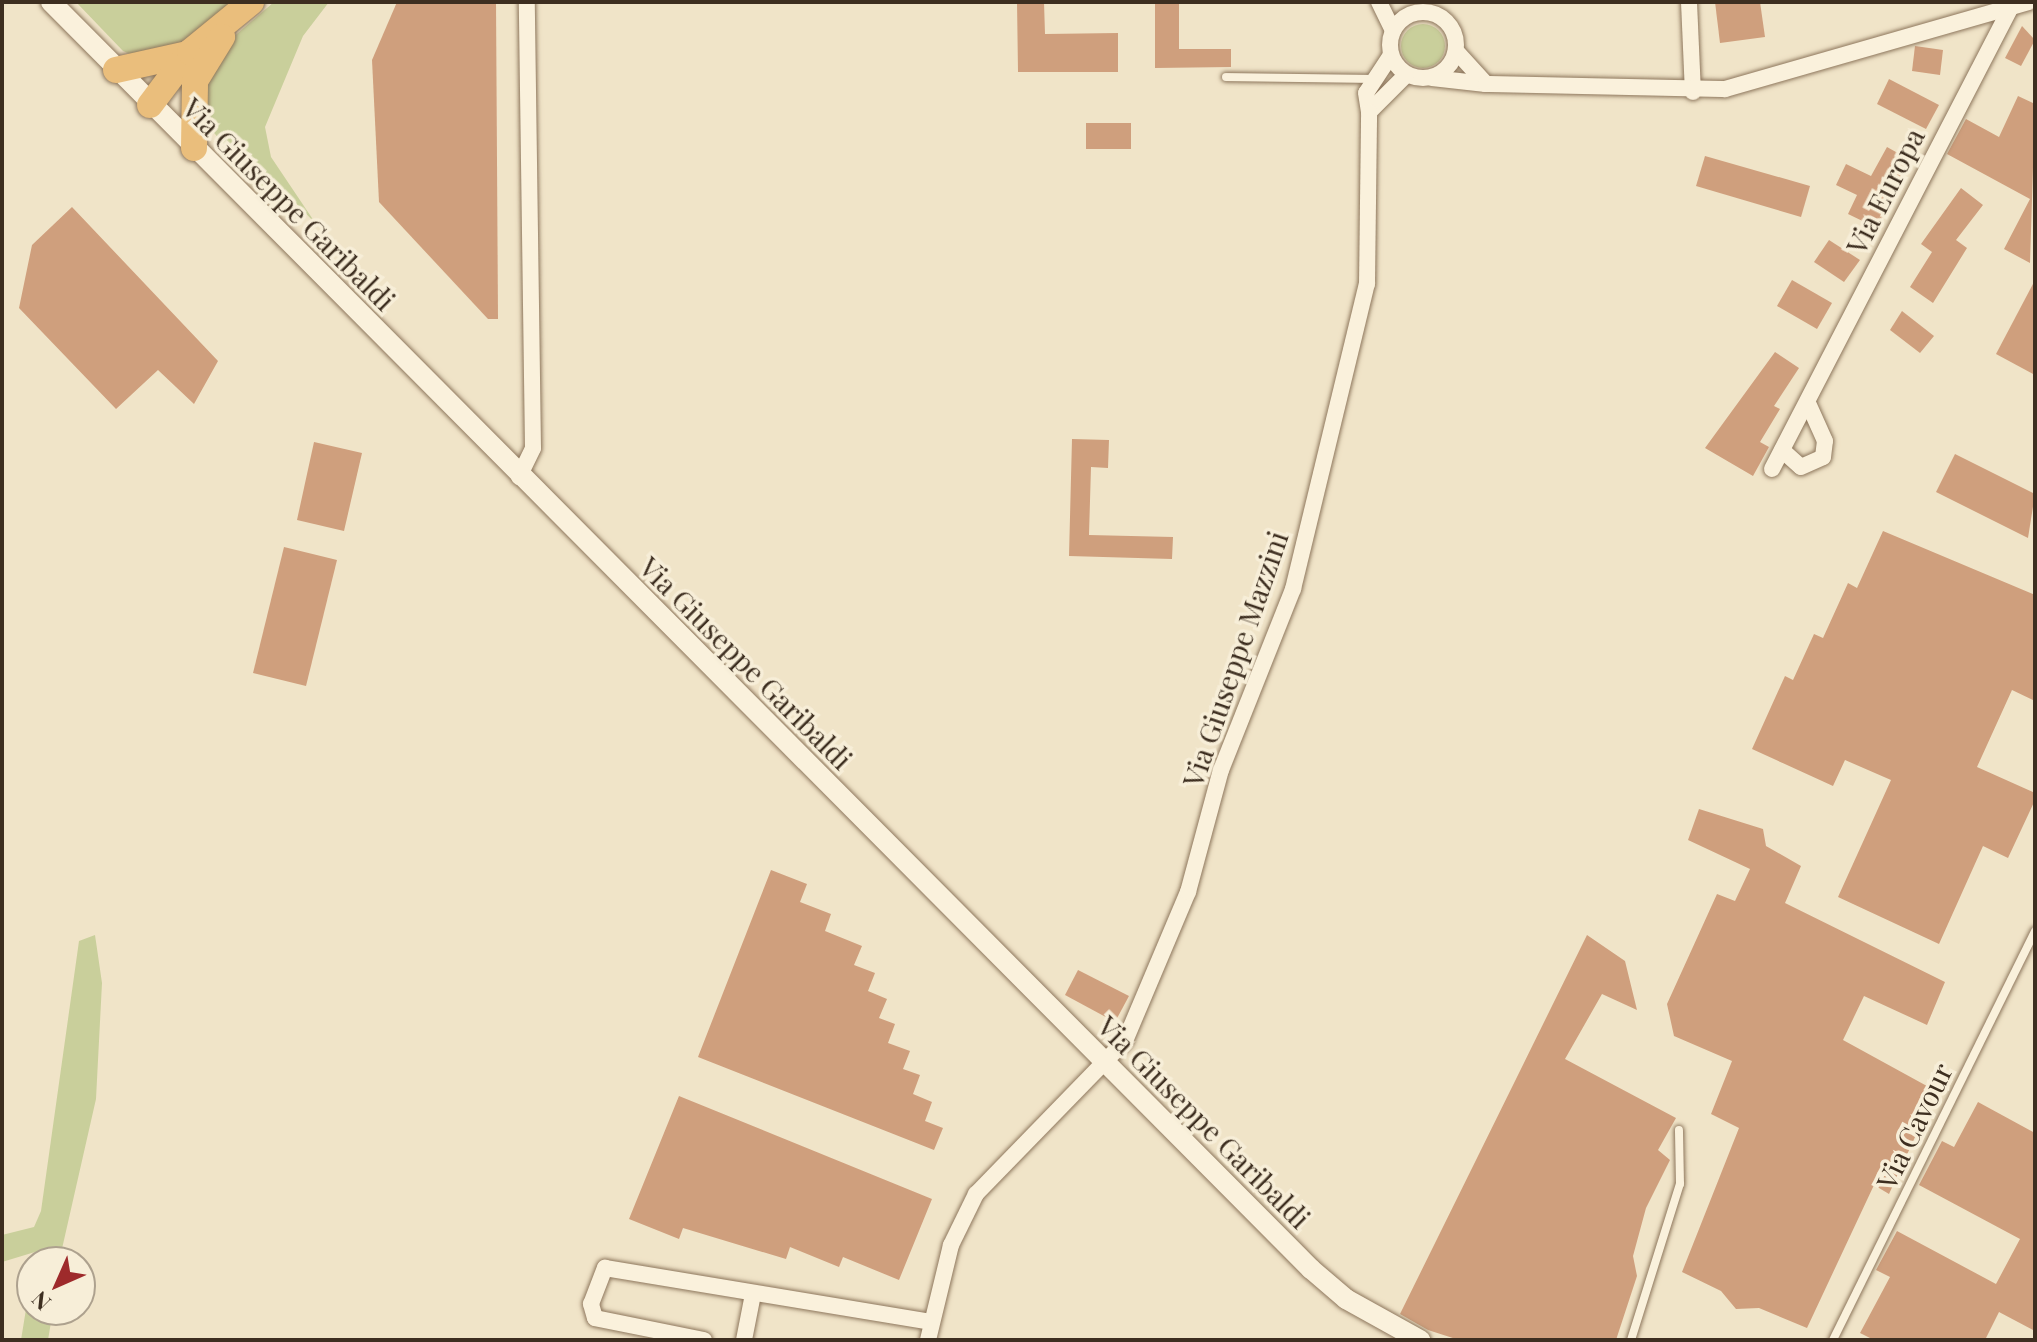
<!DOCTYPE html>
<style>
body{margin:0}
#map{position:relative;width:2037px;height:1342px;overflow:hidden;background:#f0e4c8;font-family:"Playfair Display",serif}
div>[style]{position:absolute}
[style*='--x']{left:calc(var(--x)*1px);top:calc(var(--y)*1px);width:calc(var(--w)*1px);rotate:calc(var(--a)*1deg)}
.green>*{inset:0;background:#c9cf9b}
.round{border-radius:50%}
.building>*{inset:0;background:#cf9f7d}
.roads{filter:drop-shadow(0 0 2px #8d765c) drop-shadow(0 0 2px #8d765c)}
.service>*{height:8px;margin:-4px;padding:0 4px;transform-origin:4px;border-radius:4px;background:#faf1dc}
.minor>*{height:16px;margin:-8px;padding:0 8px;transform-origin:8px;border-radius:8px;background:#faf1dc}
.minor>.ring{margin:-8px;padding:0;box-sizing:content-box;background:none;border:16px solid #faf1dc;border-radius:50%}
.tertiary>*{height:20px;margin:-10px;padding:0 10px;transform-origin:10px;border-radius:10px;background:#faf1dc}
.trunk>*{height:26px;margin:-13px;padding:0 13px;transform-origin:13px;border-radius:13px;background:#eabe7c}
span{translate:-50% -50%;white-space:nowrap;text-align:center;line-height:1.15;-webkit-text-stroke:7px #f7eed8;paint-order:stroke}
.street-label{font-size:28px;color:#3d2e20}
.frame{position:absolute;inset:0;border:4px solid #3d2e20;pointer-events:none}
.north{position:absolute;left:16px;top:1246px;width:80px;height:80px;box-sizing:border-box;background:#f7eed8;border:2px solid #ada18e;border-radius:50%;rotate:225deg;font-size:22px;font-weight:700;line-height:32px;text-align:center;color:#3d2e20}
.north::after{content:'';display:block;margin:auto;width:28px;height:36px;background:#9e2a2b;clip-path:polygon(50% 0,100% 100%,50% 72%,0 100%)}
</style>
<div id="map">
<div class="green">
<div style="clip-path:polygon(76px 2px,234px 2px,188px 46px,144px 60px,123px 51px)"></div>
<div style="clip-path:polygon(274px 2px,329px 2px,303px 36px,265px 127px,271px 157px,316px 224px,291px 198px,260px 187px,204px 121px,205px 82px,231px 39px)"></div>
<div class="round" style="left:1401px;top:24px;width:44px;height:44px"></div>
<div style="clip-path:polygon(95px 935px,102px 983px,96px 1099px,59px 1262px,34px 1262px,35px 1252px,2px 1262px,2px 1235px,34px 1227px,41px 1211px,79px 941px)"></div>
<div style="clip-path:polygon(32px 1272px,32px 1310px,53px 1310px,48px 1340px,21px 1340px)"></div>
</div>
<div class="building">
<div style="clip-path:polygon(397px 2px,496px 2px,498px 319px,488px 319px,379px 202px,372px 60px)"></div>
<div style="clip-path:polygon(1017px 2px,1044px 2px,1045px 34px,1118px 33px,1118px 72px,1018px 72px)"></div>
<div style="clip-path:polygon(1155px 2px,1179px 2px,1179px 49px,1231px 49px,1231px 67px,1155px 68px)"></div>
<div style="clip-path:polygon(1715px 2px,1760px 2px,1765px 37px,1720px 43px)"></div>
<div style="clip-path:polygon(2022px 26px,2035px 40px,2021px 66px,2005px 58px)"></div>
<div style="clip-path:polygon(1915px 46px,1943px 50px,1940px 75px,1912px 71px)"></div>
<div style="clip-path:polygon(1889px 79px,1939px 105px,1926px 129px,1877px 104px)"></div>
<div style="clip-path:polygon(2018px 96px,2035px 104px,2030px 263px,2004px 249px,2030px 199px,1947px 154px,1966px 119px,1999px 137px)"></div>
<div style="clip-path:polygon(1086px 123px,1131px 123px,1131px 149px,1086px 149px)"></div>
<div style="clip-path:polygon(1887px 147px,1912px 161px,1877px 228px,1848px 214px,1857px 195px,1836px 185px,1846px 164px,1871px 176px)"></div>
<div style="clip-path:polygon(1705px 156px,1810px 186px,1801px 217px,1696px 186px)"></div>
<div style="clip-path:polygon(1961px 188px,1983px 205px,1956px 240px,1967px 248px,1933px 303px,1910px 287px,1932px 252px,1921px 244px)"></div>
<div style="clip-path:polygon(72px 207px,218px 361px,194px 404px,158px 370px,116px 409px,19px 308px,32px 245px)"></div>
<div style="clip-path:polygon(1829px 240px,1860px 260px,1844px 282px,1814px 262px)"></div>
<div style="clip-path:polygon(1792px 280px,1832px 303px,1817px 329px,1777px 306px)"></div>
<div style="clip-path:polygon(2035px 280px,2035px 375px,1996px 354px)"></div>
<div style="clip-path:polygon(1902px 311px,1934px 336px,1920px 353px,1890px 330px)"></div>
<div style="clip-path:polygon(1775px 352px,1799px 368px,1774px 406px,1780px 409px,1760px 442px,1769px 447px,1753px 476px,1705px 448px)"></div>
<div style="clip-path:polygon(1072px 439px,1109px 440px,1108px 468px,1091px 467px,1089px 535px,1173px 537px,1172px 559px,1069px 556px)"></div>
<div style="clip-path:polygon(314px 442px,362px 453px,344px 531px,297px 520px)"></div>
<div style="clip-path:polygon(1955px 454px,2035px 494px,2028px 538px,1936px 492px)"></div>
<div style="clip-path:polygon(1883px 531px,2035px 595px,2035px 701px,2012px 690px,1977px 767px,2035px 793px,2035px 800px,2008px 858px,1983px 846px,1939px 944px,1838px 897px,1891px 780px,1845px 760px,1833px 786px,1752px 749px,1785px 676px,1793px 680px,1814px 634px,1823px 638px,1848px 583px,1857px 588px)"></div>
<div style="clip-path:polygon(284px 547px,337px 560px,306px 686px,253px 673px)"></div>
<div style="clip-path:polygon(1699px 809px,1763px 829px,1766px 846px,1801px 866px,1785px 903px,1945px 982px,1927px 1025px,1864px 996px,1843px 1040px,1936px 1091px,1889px 1194px,1874px 1185px,1807px 1328px,1759px 1308px,1736px 1309px,1721px 1291px,1682px 1272px,1739px 1128px,1711px 1114px,1732px 1061px,1674px 1036px,1667px 1004px,1717px 894px,1735px 901px,1750px 869px,1688px 840px)"></div>
<div style="clip-path:polygon(771px 870px,807px 884px,800px 902px,831px 914px,825px 931px,862px 946px,854px 965px,875px 973px,868px 991px,887px 999px,879px 1018px,895px 1024px,888px 1043px,910px 1051px,903px 1069px,920px 1075px,913px 1094px,932px 1102px,925px 1121px,943px 1128px,934px 1150px,698px 1057px)"></div>
<div style="clip-path:polygon(1587px 935px,1625px 961px,1637px 1010px,1602px 994px,1565px 1059px,1676px 1118px,1658px 1150px,1670px 1160px,1646px 1208px,1633px 1256px,1637px 1276px,1616px 1340px,1459px 1340px,1428px 1330px,1400px 1314px)"></div>
<div style="clip-path:polygon(1078px 970px,1129px 996px,1115px 1022px,1065px 995px)"></div>
<div style="clip-path:polygon(679px 1096px,932px 1199px,899px 1280px,843px 1257px,839px 1267px,790px 1247px,786px 1259px,683px 1228px,679px 1239px,629px 1219px)"></div>
<div style="clip-path:polygon(1978px 1102px,2035px 1133px,2035px 1331px,1999px 1312px,1985px 1340px,1874px 1340px,1860px 1333px,1890px 1277px,1876px 1270px,1897px 1231px,1996px 1284px,2020px 1239px,1919px 1185px,1942px 1141px,1954px 1147px)"></div>
</div>
<div class="roads">
<div class="service">
<div style="--x:1226;--y:77;--w:146;--a:0.8"></div>
<div style="--x:1631;--y:1340;--w:164;--a:-72.6"></div>
<div style="--x:1680;--y:1184;--w:54;--a:-91.1"></div>
<div style="--x:1833;--y:1340;--w:456;--a:-63.7"></div>
</div>
<div class="minor">
<div style="--x:1379;--y:2;--w:32;--a:64"></div>
<div style="--x:1689;--y:2;--w:90;--a:87.5"></div>
<div class="ring" style="left:1390px;top:12px;width:50px;height:50px"></div>
<div style="--x:1391;--y:55;--w:45;--a:123.3"></div>
<div style="--x:1366;--y:93;--w:19;--a:81"></div>
<div style="--x:1369;--y:112;--w:52;--a:-45"></div>
<div style="--x:1432;--y:78;--w:54;--a:6.3"></div>
<div style="--x:1486;--y:84;--w:45;--a:-132.3"></div>
<div style="--x:1486;--y:84;--w:239;--a:1.2"></div>
<div style="--x:1725;--y:89;--w:316;--a:-16"></div>
<div style="--x:1782;--y:450;--w:25;--a:42"></div>
<div style="--x:1801;--y:467;--w:24;--a:-24"></div>
<div style="--x:1823;--y:457;--w:16;--a:-83"></div>
<div style="--x:1825;--y:441;--w:42;--a:-114.1"></div>
<div style="--x:1772;--y:469;--w:522;--a:-62.65"></div>
<div style="--x:519;--y:477;--w:32;--a:-64"></div>
<div style="--x:533;--y:448;--w:446;--a:-90.8"></div>
<div style="--x:704;--y:1340;--w:111;--a:-168.6"></div>
<div style="--x:595;--y:1318;--w:15;--a:-106"></div>
<div style="--x:591;--y:1304;--w:39;--a:-69"></div>
<div style="--x:605;--y:1268;--w:330;--a:9.4"></div>
<div style="--x:744;--y:1340;--w:47;--a:-78.9"></div>
<div style="--x:928;--y:1340;--w:98;--a:-76.4"></div>
<div style="--x:951;--y:1245;--w:57;--a:-63.9"></div>
<div style="--x:976;--y:1194;--w:214;--a:-45.8"></div>
<div style="--x:1125;--y:1041;--w:162;--a:-67.1"></div>
<div style="--x:1188;--y:892;--w:126;--a:-74.9"></div>
<div style="--x:1221;--y:770;--w:195;--a:-68.3"></div>
<div style="--x:1293;--y:589;--w:314;--a:-76.4"></div>
<div style="--x:1367;--y:284;--w:172;--a:-89.3"></div>
</div>
<div class="tertiary">
<div style="--x:51;--y:2;--w:1787;--a:45.16"></div>
<div style="--x:1311;--y:1269;--w:46;--a:40.6"></div>
<div style="--x:1346;--y:1299;--w:85;--a:29"></div>
</div>
<div class="trunk">
<div style="--x:116;--y:70;--w:69;--a:-12.6"></div>
<div style="--x:150;--y:105;--w:66;--a:-53"></div>
<div style="--x:190;--y:52;--w:79;--a:-39.3"></div>
<div style="--x:194;--y:148;--w:67;--a:-89.1"></div>
<div style="--x:195;--y:81;--w:52;--a:-58.5"></div>
</div>
</div>
<div class="street-label">
<span style="left:1885px;top:191px;rotate:-63deg">Via Europa</span>
<span style="left:289px;top:204px;rotate:45deg">Via Giuseppe Garibaldi</span>
<span style="left:1235px;top:659px;rotate:-71deg">Via Giuseppe Mazzini</span>
<span style="left:746px;top:663px;rotate:45deg">Via Giuseppe Garibaldi</span>
<span style="left:1204px;top:1122px;rotate:45deg">Via Giuseppe Garibaldi</span>
<span style="left:1914px;top:1126px;rotate:-64deg">Via Cavour</span>
</div>
<div class="frame"></div>
<div class="north">N</div>
</div>
